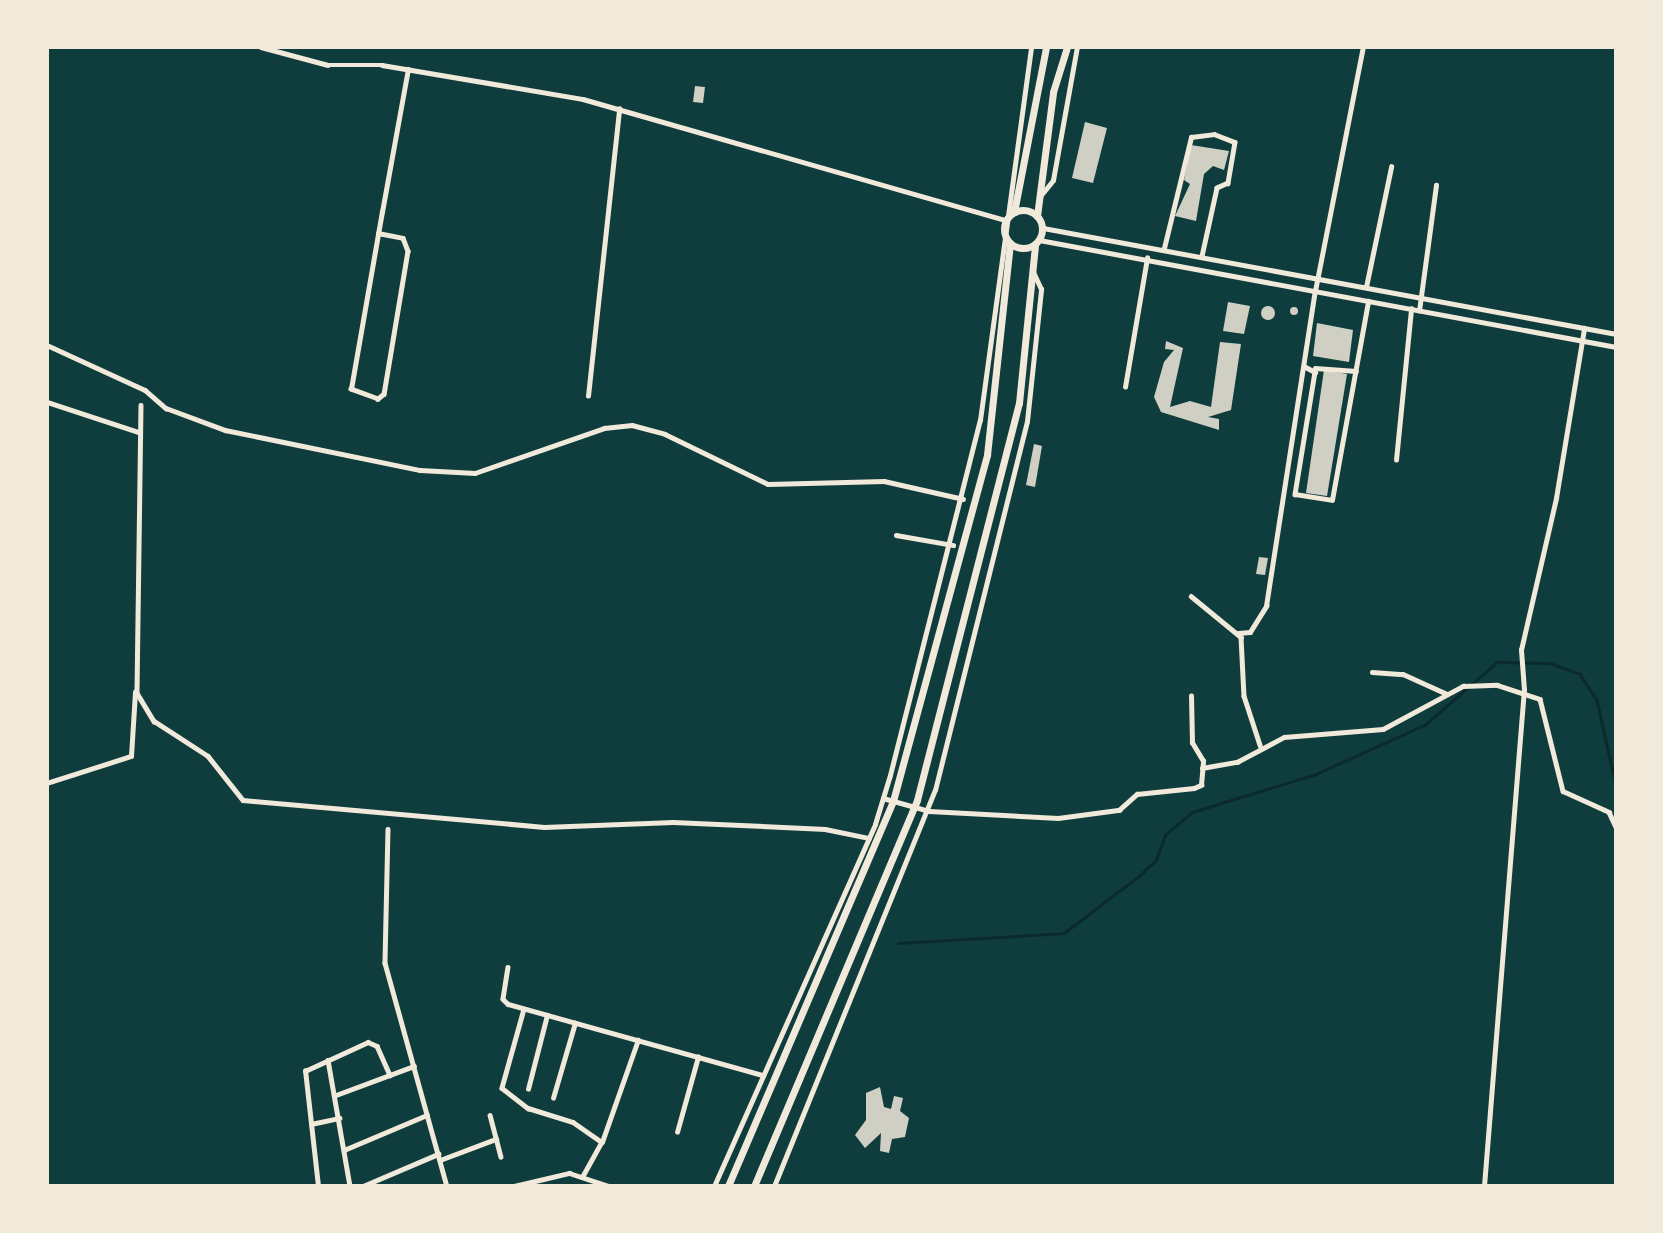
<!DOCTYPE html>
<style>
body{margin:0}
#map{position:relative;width:1663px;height:1233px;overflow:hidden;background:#0f3d3e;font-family:Mulish,sans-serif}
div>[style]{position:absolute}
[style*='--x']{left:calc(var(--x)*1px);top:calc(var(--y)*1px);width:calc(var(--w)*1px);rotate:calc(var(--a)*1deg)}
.stream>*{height:2.5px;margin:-1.25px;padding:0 1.25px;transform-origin:1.25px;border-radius:1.25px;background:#0a2a2b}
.building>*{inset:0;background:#cfcfc3}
.round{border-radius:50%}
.minor>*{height:4.5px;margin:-2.25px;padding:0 2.25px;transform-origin:2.25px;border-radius:2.25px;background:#f1e9da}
.tertiary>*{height:5px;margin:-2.5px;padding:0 2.5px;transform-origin:2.5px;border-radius:2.5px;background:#f1e9da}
.primary>*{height:7px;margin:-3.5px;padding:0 3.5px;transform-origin:3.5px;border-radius:3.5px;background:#f1e9da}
.primary>.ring{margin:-3.5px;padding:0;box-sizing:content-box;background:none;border:7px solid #f1e9da;border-radius:50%}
span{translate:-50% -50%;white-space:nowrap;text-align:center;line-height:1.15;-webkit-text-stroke:7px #f1e9da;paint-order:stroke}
.frame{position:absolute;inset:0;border:49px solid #f1e9da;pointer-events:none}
</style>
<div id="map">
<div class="stream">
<div style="--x:898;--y:943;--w:166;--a:-3.4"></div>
<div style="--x:1064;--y:933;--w:96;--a:-37.3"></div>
<div style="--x:1140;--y:875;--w:22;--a:-43"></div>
<div style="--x:1156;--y:860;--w:27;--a:-70"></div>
<div style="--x:1165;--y:835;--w:35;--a:-40"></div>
<div style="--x:1192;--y:812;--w:130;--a:-17"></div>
<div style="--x:1316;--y:774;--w:121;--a:-24.4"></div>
<div style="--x:1426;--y:724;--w:94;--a:-41.1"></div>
<div style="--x:1497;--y:662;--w:53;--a:1.1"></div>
<div style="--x:1550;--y:663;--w:32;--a:20"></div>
<div style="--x:1580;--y:674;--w:31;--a:57"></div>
<div style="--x:1597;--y:700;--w:88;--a:77.5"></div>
</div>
<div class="building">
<div style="clip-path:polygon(695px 86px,705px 87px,703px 103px,693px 102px)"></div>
<div style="clip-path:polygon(1085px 122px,1107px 128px,1093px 183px,1072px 178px)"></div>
<div style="clip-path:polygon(1191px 145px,1229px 151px,1224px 170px,1213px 166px,1204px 174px,1196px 221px,1175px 216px,1190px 184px,1184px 180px)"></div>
<div style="clip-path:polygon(1228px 302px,1250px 306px,1244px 334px,1223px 331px)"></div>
<div class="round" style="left:1261px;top:306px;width:14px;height:14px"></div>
<div class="round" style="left:1290px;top:307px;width:8px;height:8px"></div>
<div style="clip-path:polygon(1317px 323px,1353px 330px,1349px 362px,1313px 356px)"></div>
<div style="clip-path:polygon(1166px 341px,1183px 348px,1170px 407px,1190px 401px,1211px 407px,1220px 342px,1241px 344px,1231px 410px,1208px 417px,1219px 419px,1219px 430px,1161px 412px,1154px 397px,1164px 362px,1174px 350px,1165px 349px)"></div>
<div style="clip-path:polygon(1324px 370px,1347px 374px,1327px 496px,1306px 493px)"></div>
<div style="clip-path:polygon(1034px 444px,1042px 446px,1035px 487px,1026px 485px)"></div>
<div style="clip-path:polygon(1259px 557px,1268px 558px,1265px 575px,1256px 574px)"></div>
<div style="clip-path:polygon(880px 1087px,884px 1107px,891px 1109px,894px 1096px,903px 1098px,900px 1111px,909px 1118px,905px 1137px,892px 1139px,889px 1153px,880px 1151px,881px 1133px,865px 1148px,855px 1135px,866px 1120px,866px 1093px)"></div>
</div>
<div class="minor">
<div style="--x:261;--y:47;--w:69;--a:15"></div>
<div style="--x:328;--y:65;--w:54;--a:0"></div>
<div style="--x:382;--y:65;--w:204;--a:9.6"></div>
<div style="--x:583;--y:99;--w:440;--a:16"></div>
<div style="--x:378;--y:233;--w:25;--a:11"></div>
<div style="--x:403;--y:238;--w:14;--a:69"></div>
<div style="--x:408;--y:251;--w:145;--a:99.5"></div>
<div style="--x:384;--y:394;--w:8;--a:140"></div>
<div style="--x:378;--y:399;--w:29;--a:-160"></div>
<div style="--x:351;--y:389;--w:180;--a:-80.1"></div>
<div style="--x:382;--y:212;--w:145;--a:-79.7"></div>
<div style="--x:1164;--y:248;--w:114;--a:-76.3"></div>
<div style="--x:1191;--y:137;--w:23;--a:-7"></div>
<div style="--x:1214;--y:134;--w:22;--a:21"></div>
<div style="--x:1235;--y:142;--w:42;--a:99.7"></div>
<div style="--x:1228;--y:183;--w:12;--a:156"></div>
<div style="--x:1217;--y:188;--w:70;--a:102.4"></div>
<div style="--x:1366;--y:287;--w:123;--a:-78.2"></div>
<div style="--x:1419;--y:311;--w:127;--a:-82.3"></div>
<div style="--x:47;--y:345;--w:108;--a:24.7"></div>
<div style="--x:145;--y:390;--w:28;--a:41"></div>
<div style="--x:166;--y:408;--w:63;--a:20.4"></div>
<div style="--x:225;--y:430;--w:199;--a:11.6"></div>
<div style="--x:420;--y:470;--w:55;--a:3.1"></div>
<div style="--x:475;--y:473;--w:137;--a:-19.2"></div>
<div style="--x:604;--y:428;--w:28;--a:-6"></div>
<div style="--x:632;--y:425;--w:34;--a:15"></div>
<div style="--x:665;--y:434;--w:114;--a:25.9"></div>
<div style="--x:768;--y:484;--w:116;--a:-1.5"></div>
<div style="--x:884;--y:481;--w:81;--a:12.8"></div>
<div style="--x:1304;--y:366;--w:13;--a:29"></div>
<div style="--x:1315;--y:372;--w:124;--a:99.3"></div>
<div style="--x:1295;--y:494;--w:37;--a:9"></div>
<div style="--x:1332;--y:500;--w:202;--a:-79.7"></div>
<div style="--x:1315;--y:368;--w:41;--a:4.2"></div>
<div style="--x:1125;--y:387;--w:131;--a:-80.3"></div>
<div style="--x:588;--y:396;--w:289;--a:-83.8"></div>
<div style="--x:47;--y:402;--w:97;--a:18.1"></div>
<div style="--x:141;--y:405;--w:288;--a:90.8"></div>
<div style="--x:137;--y:693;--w:33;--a:59"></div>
<div style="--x:154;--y:721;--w:64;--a:32.9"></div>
<div style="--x:208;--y:756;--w:56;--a:51.5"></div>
<div style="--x:243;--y:800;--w:302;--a:5.1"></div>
<div style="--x:544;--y:827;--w:129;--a:-2.2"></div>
<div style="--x:673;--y:822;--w:152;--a:2.6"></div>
<div style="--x:825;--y:829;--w:45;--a:11.6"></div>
<div style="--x:1396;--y:460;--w:152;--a:-84.3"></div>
<div style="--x:896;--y:535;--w:58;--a:10"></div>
<div style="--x:1191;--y:596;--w:65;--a:39.4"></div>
<div style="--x:1241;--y:637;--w:59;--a:87.1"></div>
<div style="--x:1244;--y:696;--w:52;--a:71.9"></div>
<div style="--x:1238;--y:633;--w:12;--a:-5"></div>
<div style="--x:1250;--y:632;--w:31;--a:-58"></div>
<div style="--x:1266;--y:606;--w:319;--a:-81.2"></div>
<div style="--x:1315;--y:291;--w:249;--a:-78.9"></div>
<div style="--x:1372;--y:672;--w:31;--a:4"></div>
<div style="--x:1403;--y:674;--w:48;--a:24.4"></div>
<div style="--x:1202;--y:768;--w:36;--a:-10"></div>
<div style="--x:1237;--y:762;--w:53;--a:-28"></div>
<div style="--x:1284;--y:737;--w:99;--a:-4.6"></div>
<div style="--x:1383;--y:729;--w:91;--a:-28.3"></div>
<div style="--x:1463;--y:686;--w:34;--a:-2"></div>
<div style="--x:1497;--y:685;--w:45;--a:18"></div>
<div style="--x:1540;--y:699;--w:95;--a:76"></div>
<div style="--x:1563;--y:791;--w:51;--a:24.5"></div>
<div style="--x:1609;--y:812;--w:17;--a:65"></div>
<div style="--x:47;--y:783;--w:88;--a:-17.8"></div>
<div style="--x:131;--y:756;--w:64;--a:-86.4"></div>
<div style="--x:883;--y:798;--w:48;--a:15.8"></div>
<div style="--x:929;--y:811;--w:129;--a:3.1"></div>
<div style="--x:1058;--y:818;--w:62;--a:-7.5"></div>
<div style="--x:1119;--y:810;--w:24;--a:-42"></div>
<div style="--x:1137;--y:794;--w:57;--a:-6"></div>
<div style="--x:1194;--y:788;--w:8;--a:-23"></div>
<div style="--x:1201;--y:785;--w:24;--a:-85"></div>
<div style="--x:1203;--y:761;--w:21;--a:-121"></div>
<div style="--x:1192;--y:743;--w:47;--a:-91.2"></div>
<div style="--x:388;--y:829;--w:134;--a:91.3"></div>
<div style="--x:385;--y:963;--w:231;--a:74.5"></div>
<div style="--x:508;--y:967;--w:32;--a:99"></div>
<div style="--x:503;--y:999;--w:7;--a:45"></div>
<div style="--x:508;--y:1004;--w:265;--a:15.6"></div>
<div style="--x:524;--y:1009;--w:82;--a:105.6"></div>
<div style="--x:502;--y:1088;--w:33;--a:38"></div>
<div style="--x:528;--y:1108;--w:47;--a:17.3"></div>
<div style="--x:573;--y:1122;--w:35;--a:35"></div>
<div style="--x:602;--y:1142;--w:39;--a:119"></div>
<div style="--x:328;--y:1060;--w:128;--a:80.1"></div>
<div style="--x:528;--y:1089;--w:76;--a:-75.6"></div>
<div style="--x:336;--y:1095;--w:83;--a:-20.4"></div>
<div style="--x:553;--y:1098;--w:78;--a:-73.7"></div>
<div style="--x:490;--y:1115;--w:43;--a:75.3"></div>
<div style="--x:311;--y:1124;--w:29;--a:-12"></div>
<div style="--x:677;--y:1132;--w:78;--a:-74.4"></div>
<div style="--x:602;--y:1142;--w:108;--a:-70.6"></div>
<div style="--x:344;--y:1150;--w:90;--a:-22.9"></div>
<div style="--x:440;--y:1160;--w:60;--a:-20.6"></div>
<div style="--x:318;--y:1186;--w:116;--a:-96.4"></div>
<div style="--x:305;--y:1071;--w:69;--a:-24.7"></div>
<div style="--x:368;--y:1042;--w:10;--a:24"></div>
<div style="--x:377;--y:1046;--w:32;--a:66"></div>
<div style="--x:363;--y:1186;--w:82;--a:-23.1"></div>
<div style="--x:1484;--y:1186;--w:498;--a:-85.4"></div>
<div style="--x:1524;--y:690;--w:40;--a:-94.3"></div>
<div style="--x:1521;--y:650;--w:156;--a:-77"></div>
<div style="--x:1556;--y:498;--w:172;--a:-80.6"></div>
</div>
<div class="tertiary">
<div style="--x:1041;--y:195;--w:19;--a:-51"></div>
<div style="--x:1053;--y:180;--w:135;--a:-79.8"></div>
<div style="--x:1043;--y:228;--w:583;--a:10.48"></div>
<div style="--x:1039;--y:240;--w:587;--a:10.51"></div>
<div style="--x:514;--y:1186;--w:57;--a:-13.3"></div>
<div style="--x:569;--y:1173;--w:41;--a:18.4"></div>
<div style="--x:714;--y:1186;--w:396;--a:-66"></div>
<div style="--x:875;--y:824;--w:51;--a:-73"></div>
<div style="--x:890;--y:775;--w:366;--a:-75.8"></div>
<div style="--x:980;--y:420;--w:376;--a:-82.2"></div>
<div style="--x:774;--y:1186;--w:427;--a:-67.9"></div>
<div style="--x:935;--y:790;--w:380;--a:-76"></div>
<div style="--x:1027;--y:421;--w:133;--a:-83.9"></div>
<div style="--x:1041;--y:289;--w:19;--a:-115"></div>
</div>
<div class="primary">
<div class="ring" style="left:1004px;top:210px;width:31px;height:31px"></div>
<div style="--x:1014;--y:212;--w:168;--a:-79"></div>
<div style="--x:1037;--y:216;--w:125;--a:-82.6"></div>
<div style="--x:1053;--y:92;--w:47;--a:-72.7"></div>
<div style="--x:728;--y:1186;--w:419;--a:-66.8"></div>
<div style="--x:893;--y:801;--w:359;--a:-74.8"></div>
<div style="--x:987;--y:455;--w:213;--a:-83.8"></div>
<div style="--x:754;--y:1186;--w:419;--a:-67.1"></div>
<div style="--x:917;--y:800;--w:410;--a:-75.6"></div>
<div style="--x:1019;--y:403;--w:159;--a:-84.2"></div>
</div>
<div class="frame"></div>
</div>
